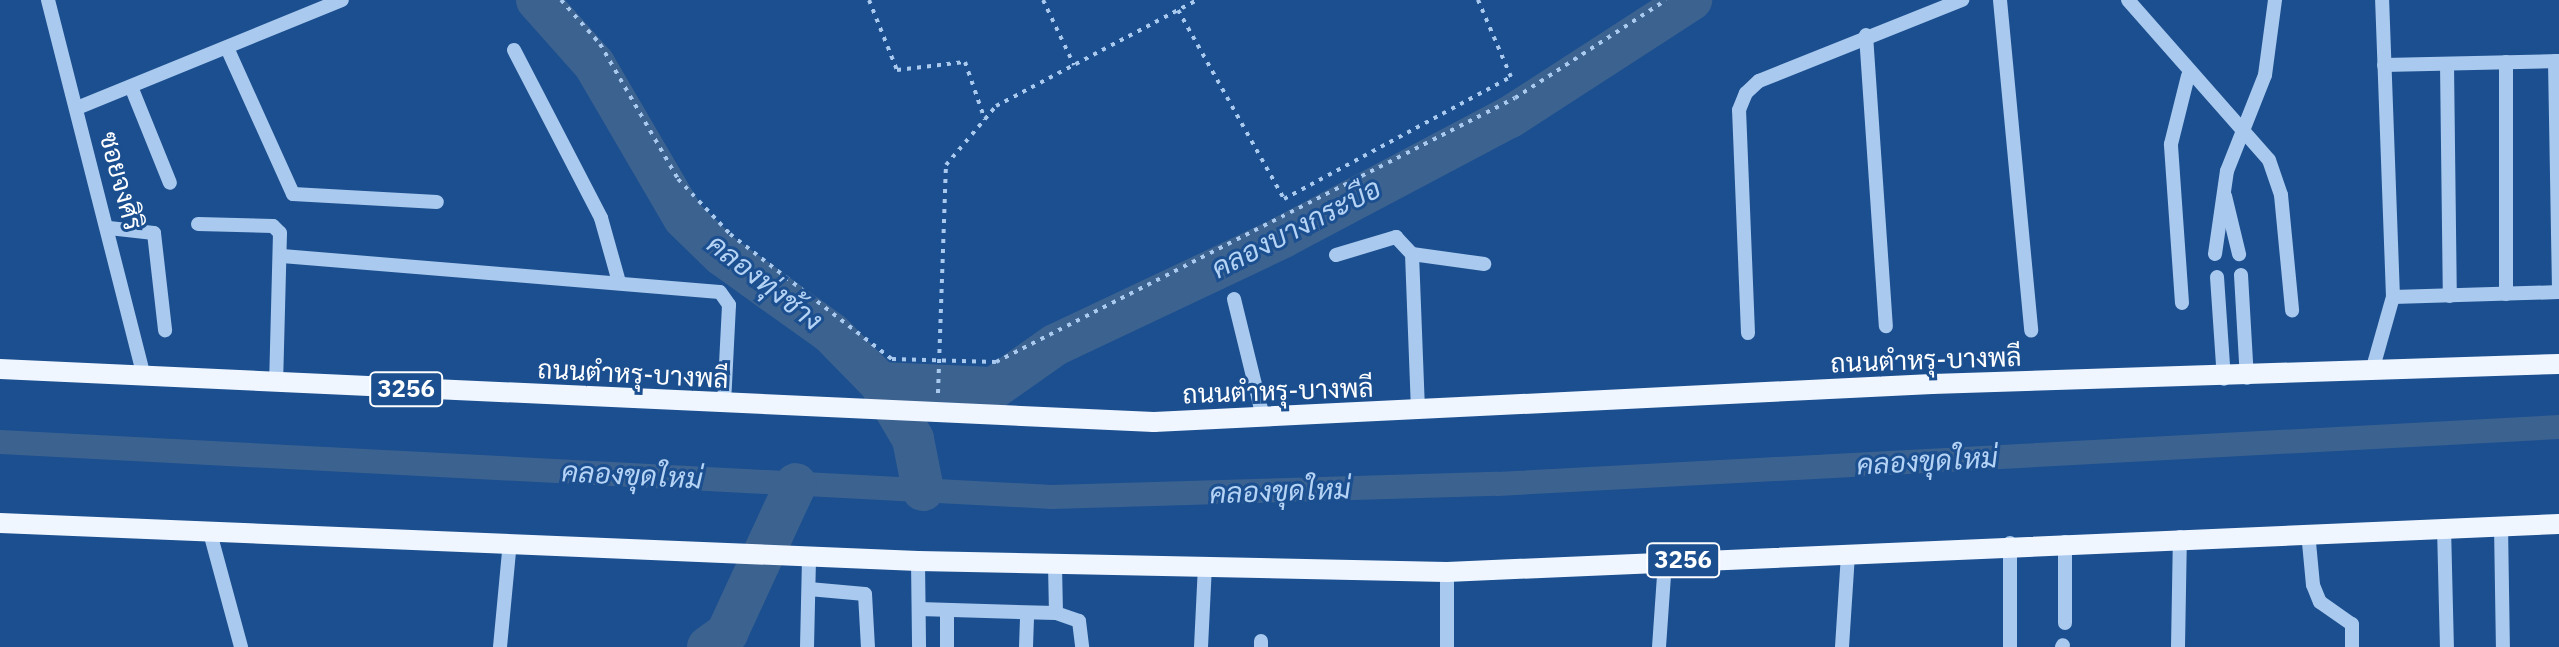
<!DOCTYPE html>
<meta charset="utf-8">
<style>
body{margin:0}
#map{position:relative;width:2559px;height:647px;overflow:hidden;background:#1b4f8f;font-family:"IBM Plex Sans",Sarabun,sans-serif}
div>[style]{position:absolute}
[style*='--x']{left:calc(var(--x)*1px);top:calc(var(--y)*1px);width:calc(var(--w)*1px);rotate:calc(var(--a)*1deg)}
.canal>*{height:24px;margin:-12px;padding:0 12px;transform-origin:12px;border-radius:12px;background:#3c6290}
.river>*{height:42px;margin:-21px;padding:0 21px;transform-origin:21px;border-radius:21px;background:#3c6290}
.path>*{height:4px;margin-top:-2px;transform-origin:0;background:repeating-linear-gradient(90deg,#a9c9ee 0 4px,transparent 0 10px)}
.minor>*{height:14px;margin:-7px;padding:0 7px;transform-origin:7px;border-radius:7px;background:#a9c9ee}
.major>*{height:20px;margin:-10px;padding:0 10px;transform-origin:10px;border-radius:10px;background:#f0f6ff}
.path-bridge>*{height:4px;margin-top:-2px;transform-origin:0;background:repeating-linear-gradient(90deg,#a9c9ee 0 4px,transparent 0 10px)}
span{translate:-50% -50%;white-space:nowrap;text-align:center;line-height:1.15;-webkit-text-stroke:6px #1b4f8f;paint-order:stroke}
.shield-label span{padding:2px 6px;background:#1b4f8f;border:2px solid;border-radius:6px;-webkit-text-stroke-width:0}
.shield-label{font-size:24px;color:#fff;font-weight:700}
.street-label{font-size:26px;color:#fff}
.water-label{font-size:28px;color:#b5d3f5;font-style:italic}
</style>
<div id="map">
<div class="canal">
<div style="--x:0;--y:442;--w:1053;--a:2.99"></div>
<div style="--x:1052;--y:497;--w:445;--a:-1.7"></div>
<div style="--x:1497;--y:484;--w:1064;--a:-3.07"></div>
</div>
<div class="river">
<div style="--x:537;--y:0;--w:86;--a:48.3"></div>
<div style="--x:594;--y:64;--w:178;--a:59.7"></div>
<div style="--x:684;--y:218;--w:53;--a:44.2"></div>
<div style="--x:722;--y:255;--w:134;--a:35.6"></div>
<div style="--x:831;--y:333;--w:70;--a:45.6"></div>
<div style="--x:880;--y:383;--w:65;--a:59.5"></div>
<div style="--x:913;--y:439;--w:52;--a:78.9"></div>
<div style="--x:880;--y:383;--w:114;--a:2.5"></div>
<div style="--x:994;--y:388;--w:75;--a:-35.2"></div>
<div style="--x:1055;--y:345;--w:252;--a:-25.3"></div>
<div style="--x:1283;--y:237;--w:257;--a:-27.9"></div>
<div style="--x:1510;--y:117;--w:216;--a:-32.9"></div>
<div style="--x:708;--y:647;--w:24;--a:-36"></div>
<div style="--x:727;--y:633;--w:164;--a:-65.2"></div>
</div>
<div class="path">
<div style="--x:869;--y:0;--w:75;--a:68.2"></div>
<div style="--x:897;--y:70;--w:68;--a:-6.7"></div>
<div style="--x:965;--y:62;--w:61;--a:71"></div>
<div style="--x:1043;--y:0;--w:72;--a:64.5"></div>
<div style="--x:1178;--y:10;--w:217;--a:60.7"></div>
<div style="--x:1284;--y:199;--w:258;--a:-28.3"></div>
<div style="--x:1511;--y:77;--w:84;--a:-113.2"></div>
<div style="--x:938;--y:393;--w:228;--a:-88"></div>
<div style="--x:946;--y:165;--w:77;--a:-49.7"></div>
<div style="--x:996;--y:106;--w:227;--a:-27.8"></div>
</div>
<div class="minor">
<div style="--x:48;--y:0;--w:388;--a:75.7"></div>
<div style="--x:2000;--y:0;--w:332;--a:84.6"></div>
<div style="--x:2128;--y:0;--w:213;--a:48.6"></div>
<div style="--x:2269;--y:160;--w:37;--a:71"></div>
<div style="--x:2281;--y:195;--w:116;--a:84.5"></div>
<div style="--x:1866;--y:35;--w:292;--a:86.1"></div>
<div style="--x:228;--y:50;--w:158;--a:65.7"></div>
<div style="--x:293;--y:194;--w:144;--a:3.2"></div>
<div style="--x:514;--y:50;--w:189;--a:62.6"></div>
<div style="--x:601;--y:218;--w:66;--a:74.3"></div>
<div style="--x:2555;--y:61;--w:231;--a:89"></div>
<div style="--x:2447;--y:64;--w:232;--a:89.3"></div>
<div style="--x:2384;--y:65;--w:175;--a:-1.3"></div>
<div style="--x:132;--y:89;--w:101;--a:68"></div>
<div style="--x:77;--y:108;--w:286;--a:-22.2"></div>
<div style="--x:2225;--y:196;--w:60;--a:76.4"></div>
<div style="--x:198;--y:224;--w:75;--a:1.5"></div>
<div style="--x:273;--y:226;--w:10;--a:45"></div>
<div style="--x:280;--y:233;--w:149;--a:91.5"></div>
<div style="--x:109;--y:228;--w:45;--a:6.3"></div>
<div style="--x:154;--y:233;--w:98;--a:83.5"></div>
<div style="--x:1412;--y:254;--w:157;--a:87.8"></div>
<div style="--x:2215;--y:254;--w:84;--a:-81.8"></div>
<div style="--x:2227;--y:171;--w:103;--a:-68.4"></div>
<div style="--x:2265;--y:75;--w:76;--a:-82.4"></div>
<div style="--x:1336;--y:255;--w:63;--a:-16.7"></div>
<div style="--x:1396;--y:237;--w:23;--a:47"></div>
<div style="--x:1412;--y:254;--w:73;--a:7.9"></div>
<div style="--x:282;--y:256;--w:439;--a:4.7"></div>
<div style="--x:720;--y:292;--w:16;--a:55"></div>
<div style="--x:729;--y:305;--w:100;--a:92.9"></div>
<div style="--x:2241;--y:275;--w:103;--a:86.7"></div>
<div style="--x:2217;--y:277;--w:102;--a:86.1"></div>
<div style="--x:2506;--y:294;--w:232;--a:-90"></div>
<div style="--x:2393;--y:297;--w:166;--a:-1.7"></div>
<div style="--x:1234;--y:299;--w:122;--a:76.2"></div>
<div style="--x:2182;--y:303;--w:159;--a:-94"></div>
<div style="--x:2171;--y:144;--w:70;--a:-76"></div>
<div style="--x:1748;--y:333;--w:223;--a:-92.3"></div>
<div style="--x:1739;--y:110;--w:18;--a:-68"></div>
<div style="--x:1746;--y:93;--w:18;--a:-43"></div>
<div style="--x:1759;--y:81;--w:219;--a:-21.8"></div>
<div style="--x:2372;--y:371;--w:77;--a:-74.2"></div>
<div style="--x:2393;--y:297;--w:297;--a:-92.1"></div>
<div style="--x:2501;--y:525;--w:122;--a:89.1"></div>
<div style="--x:2444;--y:527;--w:120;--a:88.6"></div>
<div style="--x:209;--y:529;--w:122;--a:74.8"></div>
<div style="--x:2308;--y:532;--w:53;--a:84.6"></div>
<div style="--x:2313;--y:585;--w:18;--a:68"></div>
<div style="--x:2320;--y:602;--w:39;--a:35"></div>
<div style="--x:2352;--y:624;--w:23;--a:90"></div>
<div style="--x:2065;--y:542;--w:81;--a:90"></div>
<div style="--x:918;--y:561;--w:86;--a:89.3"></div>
<div style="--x:809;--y:589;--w:56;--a:5.1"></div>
<div style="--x:865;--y:594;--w:53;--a:86.8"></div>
<div style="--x:919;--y:609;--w:137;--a:1.7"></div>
<div style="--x:1056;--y:613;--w:49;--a:-91.2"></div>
<div style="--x:947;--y:611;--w:36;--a:90"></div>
<div style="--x:1056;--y:613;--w:24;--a:19"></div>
<div style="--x:1079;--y:621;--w:26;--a:83"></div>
<div style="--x:500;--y:647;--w:105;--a:-84.6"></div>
<div style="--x:807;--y:647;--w:91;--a:-88.7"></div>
<div style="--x:1026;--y:647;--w:34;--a:-88"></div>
<div style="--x:1201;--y:647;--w:81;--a:-87.2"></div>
<div style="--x:1261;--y:647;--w:6;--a:-90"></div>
<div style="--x:1447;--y:647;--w:75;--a:-90"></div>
<div style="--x:1659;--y:647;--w:86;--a:-86"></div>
<div style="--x:1842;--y:647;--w:94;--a:-86.3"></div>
<div style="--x:2010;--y:647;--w:104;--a:-90"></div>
<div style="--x:2062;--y:647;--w:2;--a:-63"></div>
<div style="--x:2178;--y:647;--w:110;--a:-89"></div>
</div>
<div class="major">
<div style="--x:0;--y:369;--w:1155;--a:2.63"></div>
<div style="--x:1154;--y:422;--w:779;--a:-2.8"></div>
<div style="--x:1932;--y:384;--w:627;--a:-1.83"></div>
<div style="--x:0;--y:523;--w:919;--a:2.37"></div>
<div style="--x:918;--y:561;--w:529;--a:1.19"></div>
<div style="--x:1447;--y:572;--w:1113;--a:-2.47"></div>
</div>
<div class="path-bridge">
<div style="--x:561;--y:0;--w:59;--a:48.4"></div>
<div style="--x:600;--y:44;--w:156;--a:60"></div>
<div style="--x:678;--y:179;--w:76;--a:46.6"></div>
<div style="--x:730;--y:234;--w:205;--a:37.7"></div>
<div style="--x:892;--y:359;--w:104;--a:1.7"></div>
<div style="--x:996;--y:362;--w:582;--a:-26.96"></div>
<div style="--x:1515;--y:98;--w:180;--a:-33"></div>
</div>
<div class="shield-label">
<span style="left:406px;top:389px">3256</span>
<span style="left:1683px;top:560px">3256</span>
</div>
<div class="street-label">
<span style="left:121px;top:181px;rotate:75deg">ซอยจงศิริ</span>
<span style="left:1926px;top:360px;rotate:-2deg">ถนนตำหรุ-บางพลี</span>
<span style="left:633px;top:374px;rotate:3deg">ถนนตำหรุ-บางพลี</span>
<span style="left:1278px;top:391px;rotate:-2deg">ถนนตำหรุ-บางพลี</span>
</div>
<div class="water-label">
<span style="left:1296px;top:228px;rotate:-27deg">คลองบางกระบือ</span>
<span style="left:765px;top:282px;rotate:38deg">คลองทุ่งช้าง</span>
<span style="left:1927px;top:461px;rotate:-3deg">คลองขุดใหม่</span>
<span style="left:632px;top:475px;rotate:3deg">คลองขุดใหม่</span>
<span style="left:1280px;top:491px;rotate:-2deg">คลองขุดใหม่</span>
</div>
</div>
